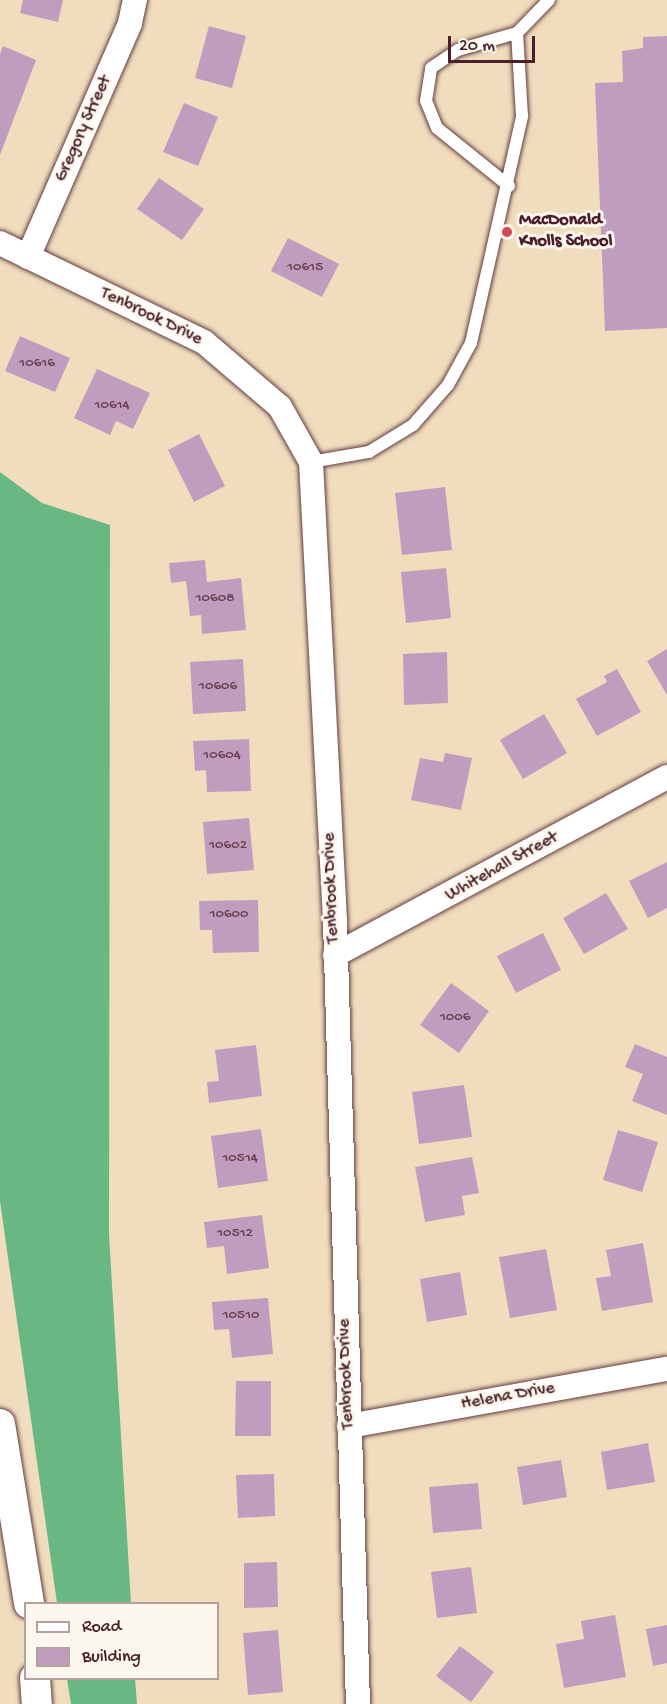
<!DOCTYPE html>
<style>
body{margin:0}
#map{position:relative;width:667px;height:1704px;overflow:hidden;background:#f0ddbd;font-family:"Gochi Hand",sans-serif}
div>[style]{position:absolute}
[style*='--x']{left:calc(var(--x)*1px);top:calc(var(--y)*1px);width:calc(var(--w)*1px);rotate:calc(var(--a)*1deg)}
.forest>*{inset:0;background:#69b884}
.building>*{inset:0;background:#c09dbf}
.roads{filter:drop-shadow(0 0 2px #633c41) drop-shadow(0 0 2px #633c41)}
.service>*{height:12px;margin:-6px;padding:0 6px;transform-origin:6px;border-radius:6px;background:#fff}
.minor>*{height:24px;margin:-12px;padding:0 12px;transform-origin:12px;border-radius:12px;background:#fff}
.tertiary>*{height:30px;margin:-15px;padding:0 15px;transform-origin:15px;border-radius:15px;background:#fff}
.dots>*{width:16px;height:16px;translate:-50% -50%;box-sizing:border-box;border:3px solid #fbf7ec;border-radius:50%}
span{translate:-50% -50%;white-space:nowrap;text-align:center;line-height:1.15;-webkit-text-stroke:6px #fbf7ec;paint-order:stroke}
.number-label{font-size:15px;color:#683e50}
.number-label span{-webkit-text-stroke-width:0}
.street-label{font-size:18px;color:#4a1f2b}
.poi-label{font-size:18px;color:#4a1f2b;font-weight:700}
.left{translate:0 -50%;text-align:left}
.legend{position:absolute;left:24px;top:1602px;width:195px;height:78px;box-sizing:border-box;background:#fbf7ec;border:2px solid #b4a19f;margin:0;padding:8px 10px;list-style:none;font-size:18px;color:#4a1f2b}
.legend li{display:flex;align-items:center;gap:12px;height:30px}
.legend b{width:30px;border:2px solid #b4a19f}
.scale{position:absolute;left:448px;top:36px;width:87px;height:27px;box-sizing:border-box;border:3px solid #4a1f2b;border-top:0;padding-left:8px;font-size:18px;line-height:21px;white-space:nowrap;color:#4a1f2b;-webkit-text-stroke:4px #fbf7ec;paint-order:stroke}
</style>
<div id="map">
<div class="forest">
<div style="clip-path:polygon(0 472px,42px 503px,110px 525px,109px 1234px,131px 1603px,57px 1603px,0 1201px)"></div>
<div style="clip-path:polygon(67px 1679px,135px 1679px,137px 1704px,71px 1704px)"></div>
</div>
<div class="building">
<div style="clip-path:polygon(23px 0,63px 0,58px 22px,20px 13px)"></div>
<div style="clip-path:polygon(209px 26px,246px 36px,232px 88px,195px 78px)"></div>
<div style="clip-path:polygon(667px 36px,667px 328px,605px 331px,595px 83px,623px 82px,622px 51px,643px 48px,643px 37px)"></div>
<div style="clip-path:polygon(3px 46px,36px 60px,0 155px,0 54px)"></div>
<div style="clip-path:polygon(184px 103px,218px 117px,198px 166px,163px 152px)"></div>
<div style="clip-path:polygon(159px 178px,204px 209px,182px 240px,137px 209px)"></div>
<div style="clip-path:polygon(288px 238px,339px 264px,322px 297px,271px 271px)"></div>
<div style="clip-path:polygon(20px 336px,70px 358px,55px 392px,5px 371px)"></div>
<div style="clip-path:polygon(97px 369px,150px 393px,133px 429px,116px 421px,110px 435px,74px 418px)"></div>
<div style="clip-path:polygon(199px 434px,225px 486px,194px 502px,168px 450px)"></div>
<div style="clip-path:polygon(445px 487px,452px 550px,402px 555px,395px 493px)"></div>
<div style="clip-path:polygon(205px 560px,207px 582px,241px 578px,246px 630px,202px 634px,201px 615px,190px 616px,186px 581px,171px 583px,169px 563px)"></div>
<div style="clip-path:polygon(446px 568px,451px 618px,406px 623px,401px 572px)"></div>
<div style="clip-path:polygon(667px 649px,667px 695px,647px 661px)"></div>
<div style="clip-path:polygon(447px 652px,448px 703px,404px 705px,403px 654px)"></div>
<div style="clip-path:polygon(243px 659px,246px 711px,193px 714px,190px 662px)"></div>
<div style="clip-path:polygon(617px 669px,641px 712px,597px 736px,576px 699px,607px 682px,604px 676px)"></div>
<div style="clip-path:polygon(544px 714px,567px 753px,523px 779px,500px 740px)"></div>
<div style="clip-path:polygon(249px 739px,251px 791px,207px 792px,206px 770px,195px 771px,193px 741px)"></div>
<div style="clip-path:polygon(445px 753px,472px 758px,461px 810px,411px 800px,420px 758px,443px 762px)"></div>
<div style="clip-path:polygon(249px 818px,254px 870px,207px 874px,203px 822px)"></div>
<div style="clip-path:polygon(667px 862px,667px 908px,648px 918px,629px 881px)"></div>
<div style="clip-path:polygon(606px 893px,628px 929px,584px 954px,563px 918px)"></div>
<div style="clip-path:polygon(258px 900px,259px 952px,213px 953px,212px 930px,200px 930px,199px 901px)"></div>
<div style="clip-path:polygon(543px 933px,561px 970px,516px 993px,497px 956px)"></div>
<div style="clip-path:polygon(451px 983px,489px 1011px,459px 1053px,420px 1025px)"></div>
<div style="clip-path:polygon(635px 1044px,667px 1057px,667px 1115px,632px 1101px,643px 1074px,625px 1067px)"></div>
<div style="clip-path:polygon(256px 1045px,262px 1096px,209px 1103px,207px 1082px,219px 1081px,215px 1050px)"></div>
<div style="clip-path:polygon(464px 1085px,472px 1137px,419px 1144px,412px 1092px)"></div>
<div style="clip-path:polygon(261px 1129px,268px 1181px,218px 1188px,211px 1136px)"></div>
<div style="clip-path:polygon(618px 1130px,658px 1142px,642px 1192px,603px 1180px)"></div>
<div style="clip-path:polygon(472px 1157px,479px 1193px,462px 1196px,465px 1215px,425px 1222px,415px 1167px)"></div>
<div style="clip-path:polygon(262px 1215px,269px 1268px,227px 1274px,224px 1246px,207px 1248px,204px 1222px)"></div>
<div style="clip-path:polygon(643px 1243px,653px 1302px,602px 1311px,596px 1278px,611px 1276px,606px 1250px)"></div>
<div style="clip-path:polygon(546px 1249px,557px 1310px,510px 1318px,499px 1257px)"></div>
<div style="clip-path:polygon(460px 1272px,467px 1315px,427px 1322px,420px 1279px)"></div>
<div style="clip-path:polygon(268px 1298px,273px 1354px,232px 1358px,229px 1329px,214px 1330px,212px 1302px)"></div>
<div style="clip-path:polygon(236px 1381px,271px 1381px,271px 1436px,235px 1436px)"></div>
<div style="clip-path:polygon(648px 1443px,655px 1482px,607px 1490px,601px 1452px)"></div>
<div style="clip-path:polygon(561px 1460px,567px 1497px,523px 1505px,517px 1467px)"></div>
<div style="clip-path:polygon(274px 1474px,275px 1516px,238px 1518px,236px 1475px)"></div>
<div style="clip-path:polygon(478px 1483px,482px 1529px,433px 1533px,429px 1487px)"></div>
<div style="clip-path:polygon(277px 1562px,278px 1607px,244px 1608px,244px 1563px)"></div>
<div style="clip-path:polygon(471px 1567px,477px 1613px,437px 1618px,431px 1572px)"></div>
<div style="clip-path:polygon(615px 1615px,626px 1677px,564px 1688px,556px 1644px,584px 1639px,581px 1621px)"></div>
<div style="clip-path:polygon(667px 1625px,667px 1663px,653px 1666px,646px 1629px)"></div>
<div style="clip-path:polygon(278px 1630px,283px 1692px,248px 1695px,243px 1633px)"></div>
<div style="clip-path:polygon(460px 1646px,494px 1672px,471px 1702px,436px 1676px)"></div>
</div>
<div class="roads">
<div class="service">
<div style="--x:509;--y:186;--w:92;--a:-141.1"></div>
<div style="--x:437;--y:128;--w:29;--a:-112"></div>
<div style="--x:426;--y:101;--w:33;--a:-81"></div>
<div style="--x:431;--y:68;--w:32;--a:-34"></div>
<div style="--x:458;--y:50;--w:61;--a:-16.1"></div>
<div style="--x:517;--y:33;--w:46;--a:-45.9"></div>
<div style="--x:311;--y:462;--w:59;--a:-9.8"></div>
<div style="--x:369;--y:452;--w:52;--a:-31.5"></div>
<div style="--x:413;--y:425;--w:53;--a:-48.8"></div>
<div style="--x:448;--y:385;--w:48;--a:-61.3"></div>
<div style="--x:471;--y:343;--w:233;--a:-77.3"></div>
<div style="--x:522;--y:116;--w:83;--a:-93.4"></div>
</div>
<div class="minor">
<div style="--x:0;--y:243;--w:227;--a:25.9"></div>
<div style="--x:204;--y:342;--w:100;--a:40.5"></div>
<div style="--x:280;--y:407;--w:63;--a:60.6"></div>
<div style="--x:311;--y:462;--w:460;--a:87"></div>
<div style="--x:335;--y:921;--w:783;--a:88.32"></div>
<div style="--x:28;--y:257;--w:255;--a:-66.4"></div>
<div style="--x:130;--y:23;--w:24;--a:-78"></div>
<div style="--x:335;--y:955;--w:377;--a:-28.2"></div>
<div style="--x:349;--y:1426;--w:323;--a:-10.2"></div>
</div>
<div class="tertiary">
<div style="--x:0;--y:1424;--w:182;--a:80.8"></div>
<div style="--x:35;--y:1678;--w:26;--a:86"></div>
</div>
</div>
<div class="dots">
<div style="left:507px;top:232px;background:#d1495b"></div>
</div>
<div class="number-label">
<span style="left:305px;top:268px">10615</span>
<span style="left:37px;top:364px">10616</span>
<span style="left:112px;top:406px">10614</span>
<span style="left:215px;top:599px">10608</span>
<span style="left:218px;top:687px">10606</span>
<span style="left:222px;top:756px">10604</span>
<span style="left:228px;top:846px">10602</span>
<span style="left:229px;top:915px">10600</span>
<span style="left:455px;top:1018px">1006</span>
<span style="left:240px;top:1159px">10514</span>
<span style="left:235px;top:1234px">10512</span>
<span style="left:241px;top:1316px">10510</span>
</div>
<div class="street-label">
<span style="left:84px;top:129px;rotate:-66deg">Gregory Street</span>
<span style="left:151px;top:317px;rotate:26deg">Tenbrook Drive</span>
<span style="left:502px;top:867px;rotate:-29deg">Whitehall Street</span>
<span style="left:332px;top:888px;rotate:-92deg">Tenbrook Drive</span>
<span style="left:347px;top:1374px;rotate:-92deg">Tenbrook Drive</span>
<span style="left:508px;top:1397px;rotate:-10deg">Helena Drive</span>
</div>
<div class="poi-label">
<span class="left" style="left:519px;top:232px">MacDonald<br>Knolls School</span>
</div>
<ul class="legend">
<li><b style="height:8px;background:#fff"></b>Road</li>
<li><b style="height:16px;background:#c09dbf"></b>Building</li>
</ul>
<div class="scale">20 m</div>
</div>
